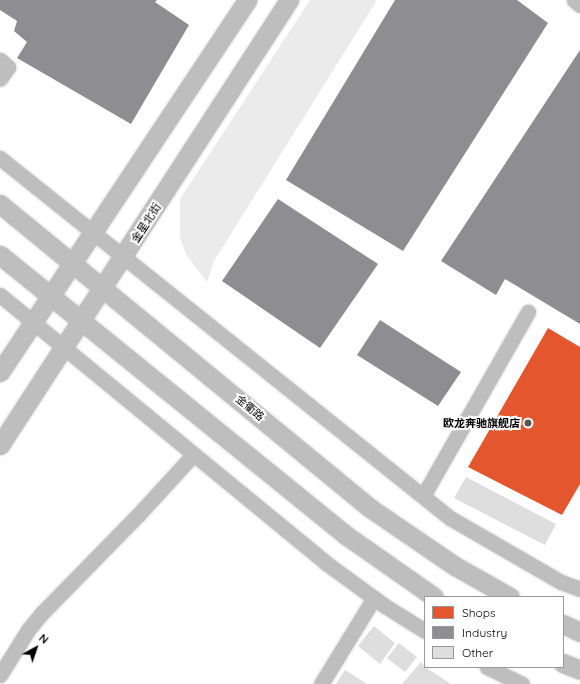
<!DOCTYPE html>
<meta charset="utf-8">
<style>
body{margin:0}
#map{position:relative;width:580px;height:684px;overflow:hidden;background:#fff;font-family:Quicksand,"Noto Sans SC",sans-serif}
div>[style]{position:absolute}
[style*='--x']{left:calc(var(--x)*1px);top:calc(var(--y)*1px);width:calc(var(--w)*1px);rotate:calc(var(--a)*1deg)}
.green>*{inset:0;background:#ebebeb}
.shops>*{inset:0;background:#e4572e}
.industry>*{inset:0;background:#8d8d92}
.building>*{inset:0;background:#dedede}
.roads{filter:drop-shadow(0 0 1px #dbdbdb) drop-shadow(0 0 1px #dbdbdb)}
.minor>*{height:15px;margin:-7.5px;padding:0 7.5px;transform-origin:7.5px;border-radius:7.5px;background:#bebebe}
.major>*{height:19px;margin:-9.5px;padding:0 9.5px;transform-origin:9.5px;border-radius:9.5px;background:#bebebe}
.dots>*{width:11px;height:11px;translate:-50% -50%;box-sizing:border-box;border:2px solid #fff;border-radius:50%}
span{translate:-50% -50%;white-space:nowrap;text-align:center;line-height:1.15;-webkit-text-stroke:4px #fff;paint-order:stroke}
.street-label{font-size:11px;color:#000}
.poi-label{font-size:11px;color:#000;font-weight:700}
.right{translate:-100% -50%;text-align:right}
.legend{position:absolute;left:424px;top:596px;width:140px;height:72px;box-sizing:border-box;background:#fff;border:1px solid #999;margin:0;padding:5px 7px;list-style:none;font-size:12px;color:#000}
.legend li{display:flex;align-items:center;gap:8px;height:20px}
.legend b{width:20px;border:1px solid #999}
.north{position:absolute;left:16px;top:628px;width:40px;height:40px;-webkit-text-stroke:3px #fff;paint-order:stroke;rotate:40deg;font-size:11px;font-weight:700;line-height:16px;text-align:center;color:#000}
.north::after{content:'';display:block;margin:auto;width:14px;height:18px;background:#000;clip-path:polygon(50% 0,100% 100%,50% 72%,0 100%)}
</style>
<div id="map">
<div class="green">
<div style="clip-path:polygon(310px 0,377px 0,214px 261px,207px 282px,187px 256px,180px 238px,180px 199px)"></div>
</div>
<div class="shops">
<div style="clip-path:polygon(548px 328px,580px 347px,580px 484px,562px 515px,468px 467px)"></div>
</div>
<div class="industry">
<div style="clip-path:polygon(0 0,157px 0,155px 2px,189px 25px,131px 124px,17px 58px,27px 42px,14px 31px,17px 21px,0 10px)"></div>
<div style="clip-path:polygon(395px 0,517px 0,548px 23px,403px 251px,286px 180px)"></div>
<div style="clip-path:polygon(580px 50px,580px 324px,505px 279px,496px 295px,441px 261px)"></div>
<div style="clip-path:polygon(278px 199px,378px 264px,320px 348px,222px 281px)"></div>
<div style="clip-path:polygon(380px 320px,461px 372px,438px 406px,357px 355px)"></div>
</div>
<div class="building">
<div style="clip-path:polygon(466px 477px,556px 524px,545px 545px,454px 498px)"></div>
<div style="clip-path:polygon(374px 626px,395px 643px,380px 664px,358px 646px)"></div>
<div style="clip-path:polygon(399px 643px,417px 657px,405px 672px,387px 658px)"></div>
<div style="clip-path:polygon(421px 662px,425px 667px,451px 684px,402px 684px)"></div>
<div style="clip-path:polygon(345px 670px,367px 684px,336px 684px)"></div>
</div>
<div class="roads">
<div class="minor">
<div style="--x:574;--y:0;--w:8;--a:40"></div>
<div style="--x:0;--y:60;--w:11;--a:41"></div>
<div style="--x:8;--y:67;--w:14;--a:124"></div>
<div style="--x:0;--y:158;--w:576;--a:38.66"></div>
<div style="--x:450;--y:518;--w:128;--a:30"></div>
<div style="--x:561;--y:582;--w:20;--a:20"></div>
<div style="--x:0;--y:295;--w:422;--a:39.4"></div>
<div style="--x:326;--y:563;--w:73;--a:36.1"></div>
<div style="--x:385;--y:606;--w:47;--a:32"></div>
<div style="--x:423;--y:496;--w:212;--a:-60.3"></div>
<div style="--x:487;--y:667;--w:39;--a:26"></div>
<div style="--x:0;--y:675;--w:53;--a:-58.1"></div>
<div style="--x:28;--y:630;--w:22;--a:-51"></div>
<div style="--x:42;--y:613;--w:137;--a:-45.6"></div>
<div style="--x:138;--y:515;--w:81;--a:-47.5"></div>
<div style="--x:321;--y:684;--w:101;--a:-58.4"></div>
</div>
<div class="major">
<div style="--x:0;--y:204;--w:479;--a:39.4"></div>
<div style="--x:370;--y:508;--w:103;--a:34.3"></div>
<div style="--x:455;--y:566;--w:63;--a:29.4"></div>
<div style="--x:0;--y:255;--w:447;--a:39"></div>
<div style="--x:347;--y:536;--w:106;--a:35"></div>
<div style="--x:0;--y:372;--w:447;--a:-56.4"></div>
<div style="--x:0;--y:445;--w:531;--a:-57"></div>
<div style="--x:563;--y:624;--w:19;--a:25"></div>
<div style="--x:563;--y:663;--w:18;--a:22"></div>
</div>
</div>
<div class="dots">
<div style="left:528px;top:423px;background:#595959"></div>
</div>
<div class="street-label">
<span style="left:146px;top:223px;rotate:-57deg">金星北街</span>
<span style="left:250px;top:408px;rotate:40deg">金衢路</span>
</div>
<div class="poi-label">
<span class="right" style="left:520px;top:423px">欧龙奔驰旗舰店</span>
</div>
<ul class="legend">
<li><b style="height:11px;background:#e4572e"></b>Shops</li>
<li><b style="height:11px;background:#8d8d92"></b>Industry</li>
<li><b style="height:11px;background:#dedede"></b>Other</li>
</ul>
<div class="north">N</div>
</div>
